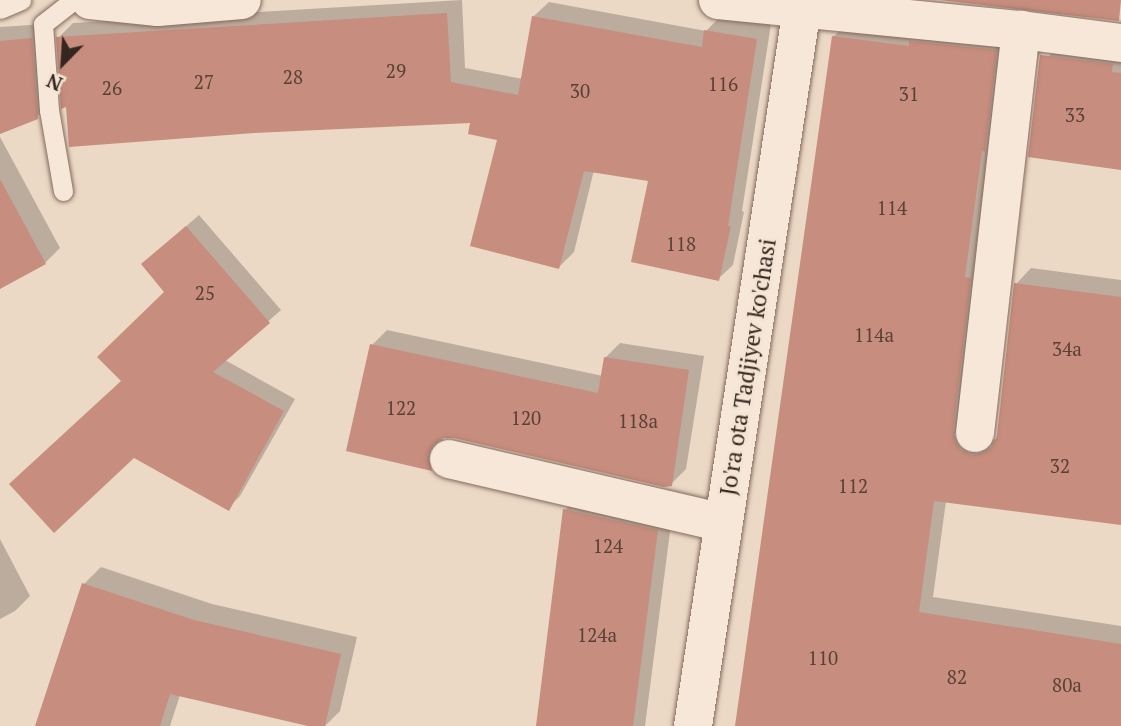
<!DOCTYPE html>
<style>
body{margin:0}
#map{position:relative;width:1121px;height:726px;overflow:hidden;background:#ebd8c5;font-family:"PT Serif",serif}
div>[style]{position:absolute}
[style*='--x']{left:calc(var(--x)*1px);top:calc(var(--y)*1px);width:calc(var(--w)*1px);rotate:calc(var(--a)*1deg)}
.shadow>*{inset:0;background:#0003}
.building>*{inset:0;background:#c78d7e}
.roads{filter:drop-shadow(0 0 2px #856a5c) drop-shadow(0 0 2px #856a5c)}
.lane>*{height:19px;margin:-9.5px;padding:0 9.5px;transform-origin:9.5px;border-radius:9.5px;background:#f7e7d8}
.street>*{height:38px;margin:-19px;padding:0 19px;transform-origin:19px;border-radius:19px;background:#f7e7d8}
span{translate:-50% -50%;white-space:nowrap;text-align:center;line-height:1.15;-webkit-text-stroke:6px #f3e4d4;paint-order:stroke}
.number-label{font-size:19px;color:#5a4037}
.number-label span{-webkit-text-stroke-width:0}
.street-label{font-size:23px;color:#36261f}
.north{position:absolute;left:28px;top:28px;width:70px;height:70px;-webkit-text-stroke:5px #f3e4d4;paint-order:stroke;rotate:204deg;font-size:19px;font-weight:700;line-height:28px;text-align:center;color:#36261f}
.north::after{content:'';display:block;margin:auto;width:24px;height:32px;background:#36261f;clip-path:polygon(50% 0,100% 100%,50% 72%,0 100%)}
</style>
<div id="map">
<div class="shadow">
<div style="clip-path:polygon(462px 0,465px 68px,523px 79px,534px 16px,549px 2px,706px 31px,721px 16px,771px 24px,742px 211px,744px 212px,733px 265px,718px 279px,650px 179px,594px 170px,574px 252px,559px 267px,499px 138px,472px 122px,58px 38px,73px 23px)"></div>
<div style="clip-path:polygon(849px 21px,1011px 42px,988px 440px,997px 439px,1016px 284px,1031px 268px,1121px 280px,1121px 523px,946px 501px,933px 597px,1121px 626px,1121px 726px,736px 726px,834px 36px)"></div>
<div style="clip-path:polygon(46px 24px,52px 102px,37px 117px,0 132px,0 27px)"></div>
<div style="clip-path:polygon(1056px 49px,1121px 49px,1121px 168px,1041px 64px)"></div>
<div style="clip-path:polygon(0 137px,60px 248px,45px 263px,0 287px)"></div>
<div style="clip-path:polygon(199px 215px,281px 310px,225px 360px,295px 399px,240px 496px,228px 508px,123px 381px,167px 292px,143px 264px)"></div>
<div style="clip-path:polygon(387px 330px,603px 376px,605px 358px,620px 343px,704px 356px,686px 469px,671px 484px,454px 436px,443px 437px,446px 455px,431px 469px,372px 345px)"></div>
<div style="clip-path:polygon(579px 496px,672px 516px,645px 726px,537px 726px,565px 510px)"></div>
<div style="clip-path:polygon(0 539px,30px 596px,15px 611px,0 619px)"></div>
<div style="clip-path:polygon(101px 567px,212px 604px,357px 637px,340px 711px,325px 726px,316px 726px,180px 695px,170px 726px,37px 726px,84px 584px)"></div>
</div>
<div class="building">
<div style="clip-path:polygon(940px 0,1121px 0,1119px 21px)"></div>
<div style="clip-path:polygon(447px 13px,451px 82px,518px 95px,532px 16px,702px 47px,704px 30px,757px 39px,728px 226px,731px 226px,719px 281px,631px 262px,648px 181px,584px 171px,559px 269px,470px 246px,497px 140px,468px 134px,470px 123px,254px 133px,69px 147px,66px 107px,61px 109px,56px 37px)"></div>
<div style="clip-path:polygon(832px 36px,909px 46px,909px 41px,997px 50px,985px 152px,982px 151px,965px 277px,971px 278px,953px 431px,955px 441px,961px 450px,972px 455px,983px 453px,992px 447px,997px 436px,1014px 283px,1121px 297px,1121px 525px,934px 501px,919px 612px,1121px 644px,1121px 726px,735px 726px)"></div>
<div style="clip-path:polygon(32px 38px,38px 119px,0 134px,0 41px)"></div>
<div style="clip-path:polygon(1040px 55px,1113px 64px,1112px 72px,1121px 73px,1121px 170px,1028px 157px)"></div>
<div style="clip-path:polygon(0 179px,46px 264px,0 289px)"></div>
<div style="clip-path:polygon(186px 226px,270px 323px,213px 372px,284px 411px,229px 511px,134px 458px,54px 533px,9px 484px,121px 381px,97px 357px,164px 292px,141px 264px)"></div>
<div style="clip-path:polygon(370px 344px,598px 393px,604px 357px,689px 370px,672px 486px,664px 487px,454px 438px,442px 438px,433px 445px,428px 455px,432px 471px,346px 451px)"></div>
<div style="clip-path:polygon(563px 509px,658px 530px,633px 726px,536px 726px)"></div>
<div style="clip-path:polygon(82px 583px,194px 620px,341px 654px,325px 726px,308px 726px,170px 694px,160px 726px,35px 726px)"></div>
</div>
<div class="roads">
<div class="lane">
<div style="--x:0;--y:9;--w:23;--a:-23"></div>
<div style="--x:63;--y:191;--w:82;--a:-99.8"></div>
<div style="--x:49;--y:110;--w:86;--a:-94"></div>
<div style="--x:43;--y:24;--w:39;--a:-38"></div>
</div>
<div class="street">
<div style="--x:90;--y:0;--w:68;--a:5.9"></div>
<div style="--x:158;--y:7;--w:84;--a:-4.8"></div>
<div style="--x:718;--y:0;--w:304;--a:5.7"></div>
<div style="--x:1021;--y:30;--w:101;--a:7.4"></div>
<div style="--x:975;--y:433;--w:406;--a:-83.5"></div>
<div style="--x:449;--y:459;--w:282;--a:13.1"></div>
<div style="--x:693;--y:726;--w:726;--a:-81.37"></div>
</div>
</div>
<div class="number-label">
<span style="left:396px;top:71px">29</span>
<span style="left:293px;top:77px">28</span>
<span style="left:204px;top:82px">27</span>
<span style="left:723px;top:84px">116</span>
<span style="left:112px;top:88px">26</span>
<span style="left:580px;top:91px">30</span>
<span style="left:909px;top:94px">31</span>
<span style="left:1075px;top:115px">33</span>
<span style="left:892px;top:208px">114</span>
<span style="left:681px;top:244px">118</span>
<span style="left:205px;top:293px">25</span>
<span style="left:874px;top:335px">114a</span>
<span style="left:1067px;top:349px">34a</span>
<span style="left:401px;top:408px">122</span>
<span style="left:526px;top:418px">120</span>
<span style="left:638px;top:421px">118a</span>
<span style="left:1060px;top:466px">32</span>
<span style="left:853px;top:486px">112</span>
<span style="left:608px;top:546px">124</span>
<span style="left:597px;top:635px">124a</span>
<span style="left:823px;top:658px">110</span>
<span style="left:957px;top:677px">82</span>
<span style="left:1067px;top:685px">80a</span>
</div>
<div class="street-label">
<span style="left:748px;top:367px;rotate:-81deg">Jo'ra ota Tadjiyev ko'chasi</span>
</div>
<div class="north">N</div>
</div>
